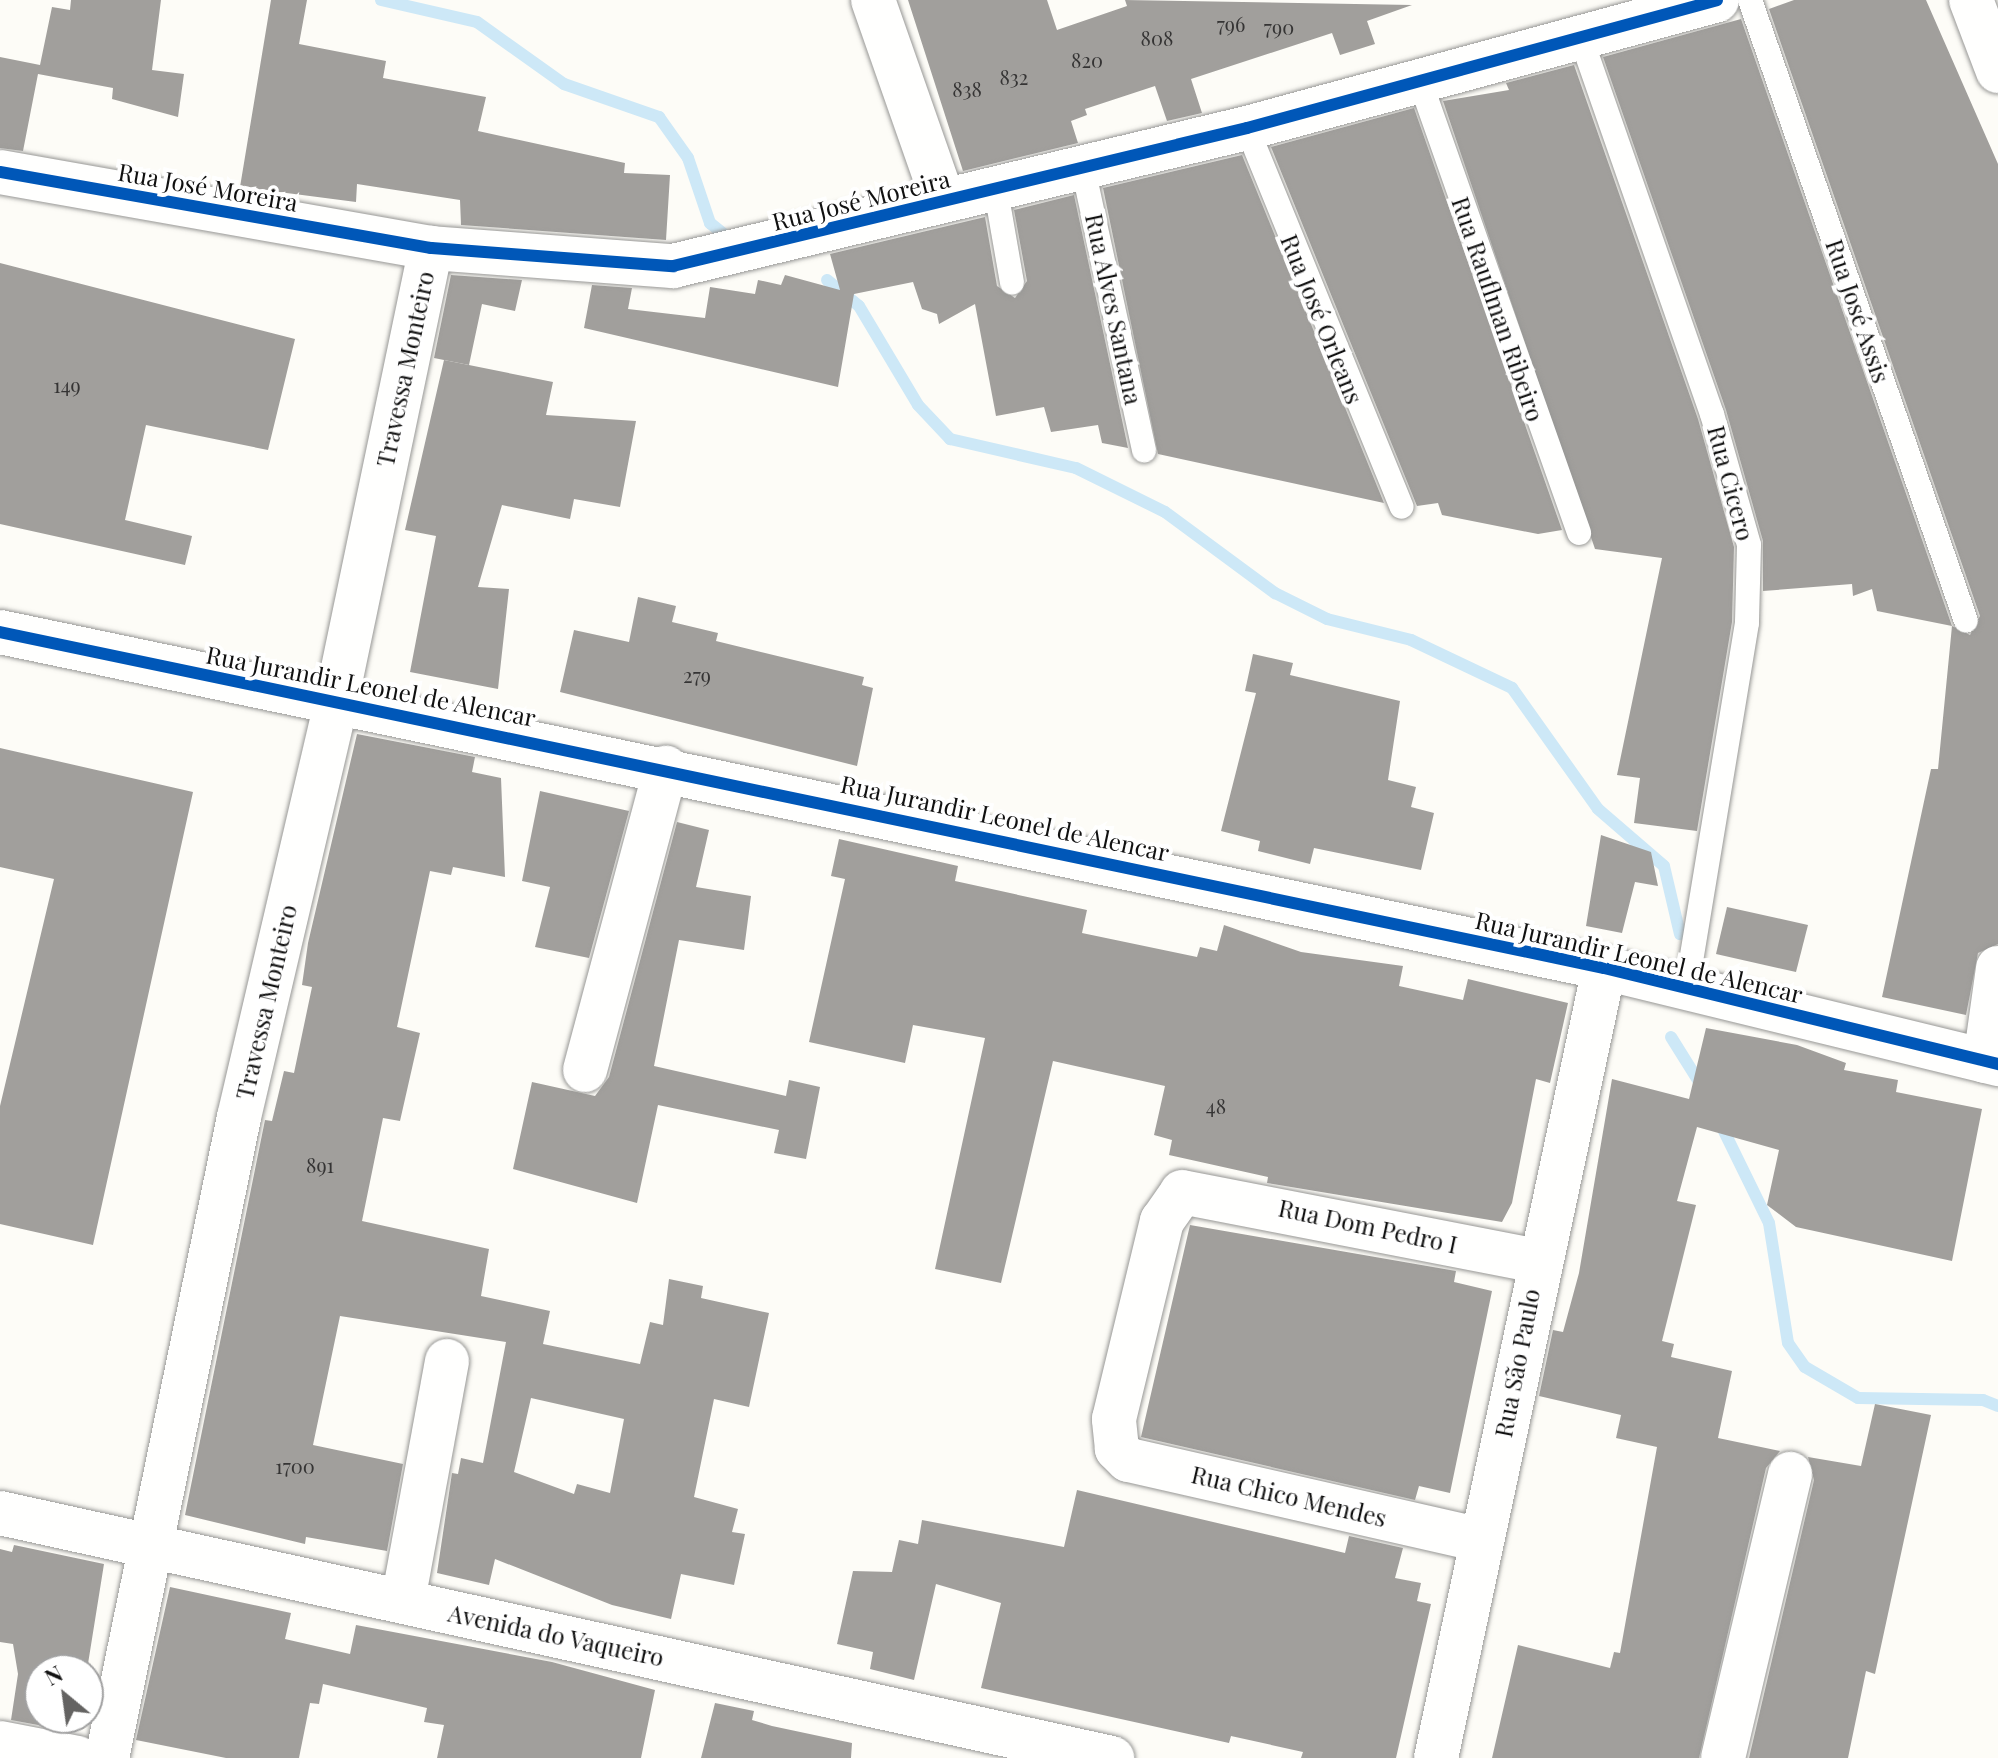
<!DOCTYPE html>
<meta charset="utf-8">
<style>
body{margin:0}
#map{position:relative;width:1998px;height:1758px;overflow:hidden;background:#fdfcf7;font-family:"Playfair Display",serif}
div>[style]{position:absolute}
[style*='--x']{left:calc(var(--x)*1px);top:calc(var(--y)*1px);width:calc(var(--w)*1px);rotate:calc(var(--a)*1deg)}
.stream>*{height:12px;margin:-6px;padding:0 6px;transform-origin:6px;border-radius:6px;background:#cde8f7}
.building>*{inset:0;background:#a19f9c}
.roads{filter:drop-shadow(0 0 2px #979795) drop-shadow(0 0 2px #979795)}
.service>*{height:24px;margin:-12px;padding:0 12px;transform-origin:12px;border-radius:12px;background:#fffffe}
.minor>*{height:44px;margin:-22px;padding:0 22px;transform-origin:22px;border-radius:22px;background:#fffffe}
.tertiary>*{height:44px;margin:-22px;padding:0 22px;transform-origin:22px;border-radius:22px;background:#fffffe}
.cycleway>*{height:12px;margin:-6px;padding:0 6px;transform-origin:6px;border-radius:6px;background:#0057b8}
span{translate:-50% -50%;white-space:nowrap;text-align:center;line-height:1.15;-webkit-text-stroke:8px #fff;paint-order:stroke}
.number-label{font-size:20px;color:#353434}
.number-label span{-webkit-text-stroke-width:0}
.street-label{font-size:24px;color:#111}
.north{position:absolute;left:24px;top:1654px;width:80px;height:80px;box-sizing:border-box;background:#fff;border:2px solid #a0a0a0;border-radius:50%;rotate:331deg;font-size:22px;font-weight:700;line-height:32px;text-align:center;color:#111}
.north::after{content:'';display:block;margin:auto;width:28px;height:36px;background:#646362;clip-path:polygon(50% 0,100% 100%,50% 72%,0 100%)}
</style>
<div id="map">
<div class="stream">
<div style="--x:381;--y:0;--w:98;--a:12.9"></div>
<div style="--x:477;--y:22;--w:107;--a:35.5"></div>
<div style="--x:564;--y:84;--w:101;--a:19.2"></div>
<div style="--x:659;--y:117;--w:50;--a:54.7"></div>
<div style="--x:688;--y:158;--w:69;--a:71.3"></div>
<div style="--x:710;--y:223;--w:27;--a:39"></div>
<div style="--x:827;--y:280;--w:41;--a:39.1"></div>
<div style="--x:859;--y:306;--w:115;--a:59.2"></div>
<div style="--x:918;--y:405;--w:47;--a:46.7"></div>
<div style="--x:950;--y:439;--w:129;--a:13"></div>
<div style="--x:1076;--y:468;--w:99;--a:26.3"></div>
<div style="--x:1165;--y:512;--w:137;--a:36.4"></div>
<div style="--x:1275;--y:593;--w:58;--a:26.6"></div>
<div style="--x:1327;--y:619;--w:87;--a:14"></div>
<div style="--x:1411;--y:640;--w:112;--a:25.4"></div>
<div style="--x:1512;--y:688;--w:148;--a:54.6"></div>
<div style="--x:1598;--y:809;--w:87;--a:40.8"></div>
<div style="--x:1664;--y:866;--w:70;--a:76.8"></div>
<div style="--x:1671;--y:1037;--w:57;--a:58"></div>
<div style="--x:1720;--y:1123;--w:111;--a:63.9"></div>
<div style="--x:1769;--y:1223;--w:121;--a:81"></div>
<div style="--x:1788;--y:1343;--w:29;--a:55"></div>
<div style="--x:1805;--y:1367;--w:61;--a:30.3"></div>
<div style="--x:1858;--y:1398;--w:125;--a:0.9"></div>
<div style="--x:1983;--y:1400;--w:16;--a:22"></div>
</div>
<div class="building">
<div style="clip-path:polygon(71px 0,161px 0,152px 70px,184px 74px,178px 117px,112px 99px,113px 88px,38px 74px,23px 151px,0 148px,0 57px,40px 65px,52px 7px,70px 10px)"></div>
<div style="clip-path:polygon(271px 0,307px 0,299px 44px,386px 61px,383px 78px,486px 97px,478px 131px,625px 163px,624px 173px,670px 175px,666px 240px,461px 225px,460px 200px,357px 184px,356px 202px,240px 187px)"></div>
<div style="clip-path:polygon(908px 0,1047px 0,1057px 30px,1127px 6px,1125px 0,1412px 5px,1367px 21px,1375px 44px,1340px 55px,1332px 33px,1191px 79px,1202px 113px,1167px 121px,1155px 86px,1085px 109px,1087px 115px,1071px 121px,1078px 143px,963px 171px)"></div>
<div style="clip-path:polygon(1794px 0,1926px 0,1998px 164px,1998px 944px,1978px 953px,1966px 1015px,1882px 997px,1931px 769px,1938px 769px,1952px 626px,1877px 611px,1872px 589px,1853px 596px,1852px 584px,1763px 591px,1763px 541px,1726px 410px,1603px 57px,1741px 19px,1952px 626px,1970px 635px,1980px 616px,1769px 9px)"></div>
<div style="clip-path:polygon(1574px 65px,1698px 419px,1734px 547px,1732px 622px,1697px 831px,1634px 823px,1640px 778px,1617px 775px,1662px 558px,1595px 549px,1443px 101px,1509px 90px,1506px 83px)"></div>
<div style="clip-path:polygon(1414px 108px,1562px 530px,1538px 534px,1442px 515px,1438px 503px,1417px 506px,1271px 147px)"></div>
<div style="clip-path:polygon(1242px 155px,1384px 503px,1158px 454px,1103px 188px)"></div>
<div style="clip-path:polygon(1074px 195px,1128px 448px,1102px 443px,1098px 425px,1051px 432px,1044px 407px,996px 416px,975px 304px,939px 324px,937px 314px,922px 309px,913px 282px,854px 294px,838px 387px,584px 328px,592px 285px,632px 288px,628px 309px,705px 318px,710px 287px,755px 294px,758px 280px,781px 285px,785px 275px,840px 290px,830px 254px,985px 217px,997px 286px,1015px 298px,1027px 281px,1014px 210px)"></div>
<div style="clip-path:polygon(0 263px,295px 339px,268px 450px,146px 425px,125px 520px,192px 536px,185px 565px,0 524px)"></div>
<div style="clip-path:polygon(451px 275px,522px 280px,515px 311px,482px 304px,469px 365px,434px 358px)"></div>
<div style="clip-path:polygon(444px 360px,553px 382px,546px 415px,636px 421px,620px 507px,574px 499px,570px 519px,502px 505px,478px 587px,509px 589px,498px 689px,410px 672px,436px 536px,405px 530px)"></div>
<div style="clip-path:polygon(638px 597px,676px 606px,672px 622px,718px 633px,716px 641px,864px 677px,862px 685px,873px 688px,857px 766px,560px 692px,574px 630px,629px 642px)"></div>
<div style="clip-path:polygon(1253px 654px,1293px 663px,1290px 675px,1400px 701px,1388px 780px,1416px 787px,1411px 807px,1434px 813px,1421px 870px,1314px 848px,1310px 864px,1258px 851px,1260px 841px,1221px 831px,1256px 693px,1245px 691px)"></div>
<div style="clip-path:polygon(evenodd,357px 734px,475px 757px,472px 772px,501px 778px,505px 877px,453px 867px,451px 875px,430px 871px,397px 1027px,420px 1033px,400px 1121px,383px 1118px,362px 1221px,489px 1249px,481px 1296px,550px 1311px,543px 1344px,640px 1364px,650px 1322px,663px 1325px,669px 1279px,703px 1286px,701px 1298px,769px 1313px,749px 1407px,714px 1399px,694px 1497px,738px 1509px,732px 1532px,745px 1534px,734px 1585px,681px 1574px,671px 1619px,612px 1605px,495px 1559px,489px 1585px,437px 1573px,452px 1473px,458px 1474px,461px 1458px,483px 1463px,506px 1342px,340px 1316px,313px 1445px,403px 1464px,387px 1551px,306px 1537px,305px 1544px,185px 1515px,265px 1120px,272px 1121px,284px 1071px,294px 1073px,312px 987px,302px 985px,308px 943px,357px 734px,531px 1398px,624px 1419px,610px 1493px,577px 1484px,574px 1494px,514px 1472px,531px 1398px)"></div>
<div style="clip-path:polygon(0 748px,193px 792px,93px 1245px,0 1224px,0 1106px,54px 879px,0 867px)"></div>
<div style="clip-path:polygon(540px 791px,629px 811px,589px 958px,535px 947px,550px 887px,522px 881px)"></div>
<div style="clip-path:polygon(677px 822px,709px 830px,696px 887px,751px 896px,744px 950px,679px 940px,654px 1066px,786px 1096px,789px 1080px,820px 1087px,806px 1159px,774px 1153px,779px 1130px,658px 1105px,637px 1203px,513px 1169px,532px 1082px,595px 1096px,609px 1077px)"></div>
<div style="clip-path:polygon(1601px 835px,1651px 852px,1658px 886px,1635px 882px,1622px 933px,1586px 926px)"></div>
<div style="clip-path:polygon(839px 839px,958px 866px,955px 881px,1087px 910px,1082px 933px,1197px 957px,1200px 947px,1217px 951px,1224px 925px,1301px 952px,1403px 966px,1399px 986px,1463px 1000px,1468px 979px,1568px 1003px,1550px 1083px,1536px 1079px,1512px 1203px,1502px 1222px,1267px 1183px,1268px 1177px,1169px 1155px,1172px 1140px,1154px 1135px,1165px 1086px,1053px 1061px,1001px 1283px,935px 1269px,985px 1038px,913px 1025px,905px 1063px,809px 1042px,845px 879px,831px 876px)"></div>
<div style="clip-path:polygon(1727px 907px,1808px 925px,1796px 972px,1716px 954px)"></div>
<div style="clip-path:polygon(1706px 1028px,1797px 1045px,1846px 1063px,1844px 1070px,1898px 1080px,1896px 1092px,1982px 1109px,1952px 1261px,1796px 1227px,1767px 1205px,1779px 1150px,1697px 1127px,1677px 1201px,1696px 1205px,1662px 1341px,1674px 1344px,1671px 1357px,1732px 1371px,1718px 1438px,1780px 1451px,1766px 1468px,1699px 1758px,1492px 1758px,1518px 1645px,1610px 1668px,1614px 1652px,1620px 1653px,1657px 1447px,1616px 1438px,1621px 1415px,1539px 1396px,1553px 1330px,1563px 1332px,1579px 1273px,1612px 1079px,1689px 1099px)"></div>
<div style="clip-path:polygon(1190px 1225px,1456px 1271px,1454px 1282px,1492px 1291px,1450px 1493px,1419px 1486px,1415px 1500px,1141px 1437px)"></div>
<div style="clip-path:polygon(1875px 1404px,1931px 1415px,1875px 1674px,1866px 1671px,1848px 1758px,1749px 1758px,1814px 1480px,1808px 1457px,1861px 1466px)"></div>
<div style="clip-path:polygon(1077px 1490px,1345px 1553px,1349px 1536px,1403px 1548px,1395px 1578px,1421px 1583px,1417px 1601px,1431px 1604px,1396px 1758px,1301px 1758px,1303px 1752px,1231px 1736px,1229px 1743px,981px 1688px,1001px 1603px,936px 1584px,914px 1680px,870px 1669px,873px 1652px,837px 1644px,853px 1571px,892px 1572px,899px 1540px,918px 1544px,922px 1520px,1064px 1547px)"></div>
<div style="clip-path:polygon(14px 1545px,104px 1564px,87px 1670px,40px 1670px,40px 1718px,78px 1718px,76px 1732px,11px 1720px,18px 1674px,13px 1644px,0 1642px,0 1549px,12px 1552px)"></div>
<div style="clip-path:polygon(170px 1587px,291px 1613px,285px 1639px,350px 1654px,356px 1625px,552px 1662px,655px 1690px,641px 1758px,437px 1758px,444px 1725px,424px 1722px,427px 1708px,323px 1684px,319px 1704px,310px 1703px,299px 1758px,226px 1758px,136px 1740px)"></div>
<div style="clip-path:polygon(715px 1703px,754px 1711px,752px 1720px,772px 1726px,852px 1743px,851px 1758px,701px 1758px)"></div>
</div>
<div class="roads">
<div class="service">
<div style="--x:1750;--y:0;--w:657;--a:70.82"></div>
<div style="--x:1582;--y:41;--w:395;--a:70.8"></div>
<div style="--x:1712;--y:414;--w:136;--a:74.2"></div>
<div style="--x:1749;--y:545;--w:78;--a:91.5"></div>
<div style="--x:1747;--y:623;--w:372;--a:99.4"></div>
<div style="--x:1421;--y:84;--w:476;--a:70.6"></div>
<div style="--x:1247;--y:128;--w:409;--a:67.8"></div>
<div style="--x:1083;--y:168;--w:289;--a:77.8"></div>
<div style="--x:996;--y:191;--w:93;--a:80.1"></div>
</div>
<div class="minor">
<div style="--x:873;--y:0;--w:212;--a:70.7"></div>
<div style="--x:1971;--y:0;--w:76;--a:69.2"></div>
<div style="--x:0;--y:172;--w:438;--a:10"></div>
<div style="--x:431;--y:248;--w:243;--a:4.3"></div>
<div style="--x:673;--y:266;--w:590;--a:-13.52"></div>
<div style="--x:1247;--y:128;--w:487;--a:-15.2"></div>
<div style="--x:0;--y:632;--w:1639;--a:11.83"></div>
<div style="--x:1604;--y:968;--w:406;--a:13.7"></div>
<div style="--x:1985;--y:1061;--w:94;--a:-82"></div>
<div style="--x:585;--y:1070;--w:313;--a:-75"></div>
<div style="--x:1481;--y:1540;--w:362;--a:-167.2"></div>
<div style="--x:1128;--y:1460;--w:16;--a:-135"></div>
<div style="--x:1117;--y:1449;--w:30;--a:-96"></div>
<div style="--x:1114;--y:1419;--w:204;--a:-76.4"></div>
<div style="--x:1162;--y:1221;--w:35;--a:-55"></div>
<div style="--x:1182;--y:1192;--w:363;--a:11"></div>
<div style="--x:403;--y:1601;--w:244;--a:-79.6"></div>
<div style="--x:0;--y:1743;--w:79;--a:10.9"></div>
<div style="--x:107;--y:1758;--w:654;--a:-78.36"></div>
<div style="--x:239;--y:1117;--w:426;--a:-76.8"></div>
<div style="--x:336;--y:702;--w:464;--a:-78.2"></div>
<div style="--x:1436;--y:1758;--w:808;--a:-77.99"></div>
<div style="--x:1723;--y:1758;--w:292;--a:-76.7"></div>
</div>
<div class="tertiary">
<div style="--x:0;--y:1513;--w:1139;--a:12.43"></div>
</div>
</div>
<div class="cycleway">
<div style="--x:0;--y:172;--w:438;--a:10"></div>
<div style="--x:431;--y:248;--w:243;--a:4.3"></div>
<div style="--x:673;--y:266;--w:590;--a:-13.52"></div>
<div style="--x:1247;--y:128;--w:487;--a:-15.2"></div>
<div style="--x:0;--y:632;--w:1639;--a:11.83"></div>
<div style="--x:1604;--y:968;--w:406;--a:13.7"></div>
</div>
<div class="number-label">
<span style="left:1231px;top:23px">796</span>
<span style="left:1279px;top:26px">790</span>
<span style="left:1157px;top:37px">808</span>
<span style="left:1087px;top:59px">820</span>
<span style="left:1014px;top:76px">832</span>
<span style="left:967px;top:88px">838</span>
<span style="left:67px;top:384px">149</span>
<span style="left:697px;top:674px">279</span>
<span style="left:1216px;top:1105px">48</span>
<span style="left:320px;top:1164px">891</span>
<span style="left:295px;top:1465px">1700</span>
</div>
<div class="street-label">
<span style="left:208px;top:187px;rotate:10deg">Rua José Moreira</span>
<span style="left:861px;top:200px;rotate:-14deg">Rua José Moreira</span>
<span style="left:1114px;top:309px;rotate:78deg">Rua Alves Santana</span>
<span style="left:1498px;top:309px;rotate:71deg">Rua Rauflman Ribeiro</span>
<span style="left:1858px;top:311px;rotate:71deg">Rua José Assis</span>
<span style="left:1322px;top:319px;rotate:68deg">Rua José Orleans</span>
<span style="left:405px;top:369px;rotate:-78deg">Travessa Monteiro</span>
<span style="left:1731px;top:483px;rotate:75deg">Rua Cicero</span>
<span style="left:371px;top:686px;rotate:11deg">Rua Jurandir Leonel de Alencar</span>
<span style="left:1005px;top:818px;rotate:12deg">Rua Jurandir Leonel de Alencar</span>
<span style="left:1639px;top:957px;rotate:13deg">Rua Jurandir Leonel de Alencar</span>
<span style="left:266px;top:1002px;rotate:-77deg">Travessa Monteiro</span>
<span style="left:1368px;top:1226px;rotate:12deg">Rua Dom Pedro I</span>
<span style="left:1517px;top:1363px;rotate:-79deg">Rua São Paulo</span>
<span style="left:1289px;top:1496px;rotate:13deg">Rua Chico Mendes</span>
<span style="left:556px;top:1635px;rotate:12deg">Avenida do Vaqueiro</span>
</div>
<div class="north">N</div>
</div>
